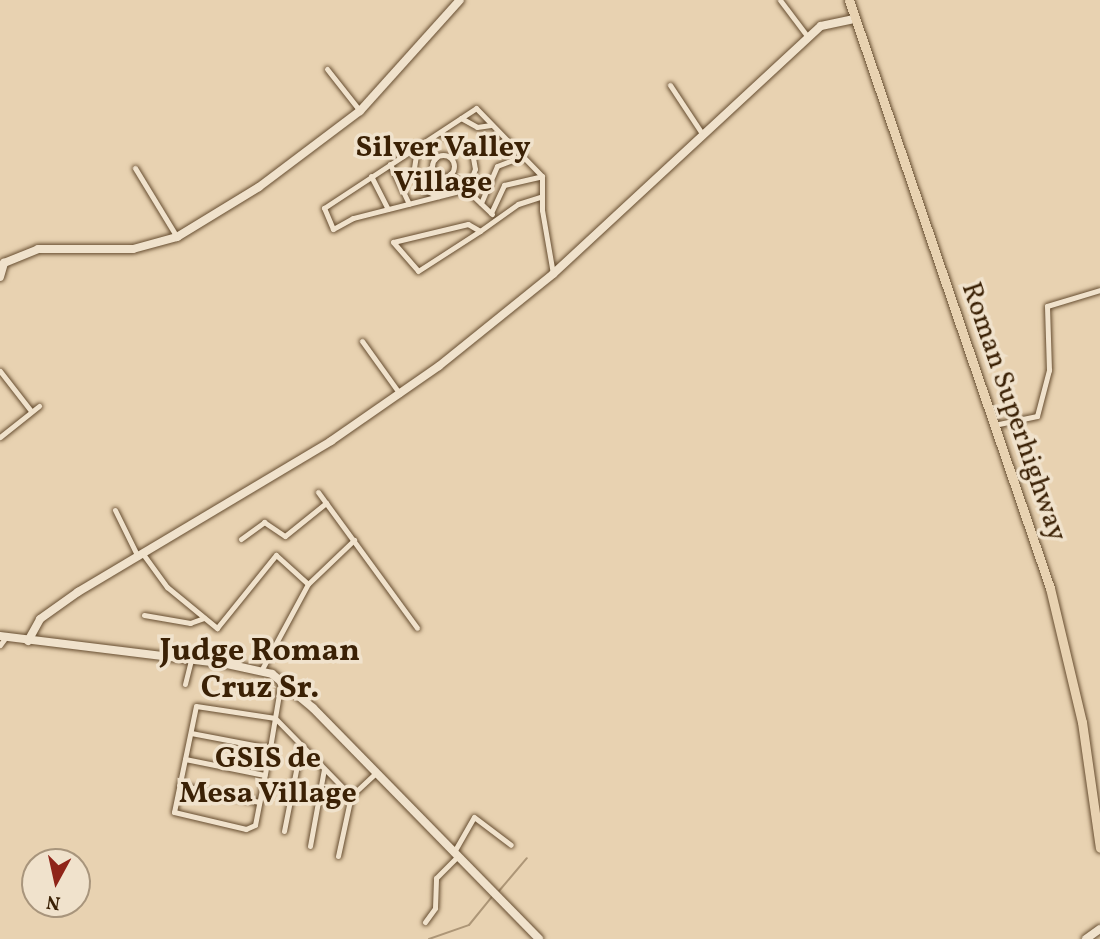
<!DOCTYPE html>
<style>
body{margin:0}
#map{position:relative;width:1100px;height:939px;overflow:hidden;background:#e8d2b1;font-family:Vollkorn,serif}
div>[style]{position:absolute}
[style*='--x']{left:calc(var(--x)*1px);top:calc(var(--y)*1px);width:calc(var(--w)*1px);rotate:calc(var(--a)*1deg)}
.stream>*{height:2px;margin:-1px;padding:0 1px;transform-origin:1px;border-radius:1px;background:#ad9677}
.roads{filter:drop-shadow(0 0 2px #664d30) drop-shadow(0 0 2px #664d30)}
.street>*{height:5px;margin:-2.5px;padding:0 2.5px;transform-origin:2.5px;border-radius:2.5px;background:#f0e2cc}
.street>.ring{margin:-2.5px;padding:0;box-sizing:content-box;background:none;border:5px solid #f0e2cc;border-radius:50%}
.secondary>*{height:8px;margin:-4px;padding:0 4px;transform-origin:4px;border-radius:4px;background:#f0e2cc}
.primary>*{height:9px;margin:-4.5px;padding:0 4.5px;transform-origin:4.5px;border-radius:4.5px;background:#e8d2b1}
span{translate:-50% -50%;white-space:nowrap;text-align:center;line-height:1.15;-webkit-text-stroke:7px #f0e2cc;paint-order:stroke}
.street-label{font-size:28px;color:#3b2105}
.neighbourhood-label{font-size:30px;color:#3b2105;font-weight:700}
.quarter-label{font-size:32px;color:#3b2105;font-weight:700}
.north{position:absolute;left:21px;top:848px;width:70px;height:70px;box-sizing:border-box;background:#f0e2cc;border:2px solid #a8957c;border-radius:50%;rotate:188deg;font-size:19px;font-weight:700;line-height:28px;text-align:center;color:#3b2105}
.north::after{content:'';display:block;margin:auto;width:24px;height:32px;background:#8f2418;clip-path:polygon(50% 0,100% 100%,50% 72%,0 100%)}
</style>
<div id="map">
<div class="stream">
<div style="--x:499;--y:891;--w:43;--a:-49.7"></div>
<div style="--x:429;--y:939;--w:42;--a:-19.3"></div>
<div style="--x:469;--y:925;--w:36;--a:-51"></div>
</div>
<div class="roads">
<div class="street">
<div style="--x:780;--y:0;--w:46;--a:52.9"></div>
<div style="--x:327;--y:69;--w:53;--a:51.8"></div>
<div style="--x:670;--y:85;--w:60;--a:56.6"></div>
<div style="--x:461;--y:118;--w:18;--a:29"></div>
<div style="--x:477;--y:127;--w:14;--a:-8"></div>
<div style="--x:441;--y:133;--w:36;--a:32"></div>
<div style="--x:472;--y:152;--w:17;--a:80"></div>
<div style="--x:475;--y:169;--w:22;--a:112"></div>
<div style="--x:467;--y:189;--w:118;--a:165.7"></div>
<div style="--x:353;--y:218;--w:23;--a:151"></div>
<div style="--x:333;--y:229;--w:23;--a:-113"></div>
<div style="--x:324;--y:208;--w:182;--a:-33.3"></div>
<div style="--x:476;--y:108;--w:95;--a:45.9"></div>
<div style="--x:542;--y:176;--w:34;--a:90"></div>
<div style="--x:542;--y:210;--w:65;--a:80.2"></div>
<div style="--x:422;--y:145;--w:19;--a:47"></div>
<div style="--x:417;--y:149;--w:24;--a:99"></div>
<div style="--x:413;--y:173;--w:19;--a:58"></div>
<div style="--x:423;--y:189;--w:17;--a:25"></div>
<div style="--x:472;--y:152;--w:37;--a:-19"></div>
<div class="ring" style="left:432px;top:155px;width:17px;height:17px"></div>
<div style="--x:390;--y:164;--w:44;--a:64.6"></div>
<div style="--x:135;--y:168;--w:81;--a:58.7"></div>
<div style="--x:450;--y:174;--w:58;--a:43.6"></div>
<div style="--x:371;--y:176;--w:37;--a:63"></div>
<div style="--x:481;--y:203;--w:40;--a:-66.6"></div>
<div style="--x:497;--y:166;--w:28;--a:-21"></div>
<div style="--x:491;--y:213;--w:31;--a:-65"></div>
<div style="--x:504;--y:185;--w:39;--a:-13"></div>
<div style="--x:480;--y:231;--w:14;--a:-150"></div>
<div style="--x:468;--y:224;--w:77;--a:166.5"></div>
<div style="--x:393;--y:242;--w:38;--a:49"></div>
<div style="--x:418;--y:271;--w:74;--a:-32.8"></div>
<div style="--x:480;--y:231;--w:47;--a:-35.4"></div>
<div style="--x:518;--y:204;--w:25;--a:-18"></div>
<div style="--x:362;--y:341;--w:65;--a:54.4"></div>
<div style="--x:0;--y:371;--w:51;--a:52.2"></div>
<div style="--x:994;--y:425;--w:44;--a:-11.8"></div>
<div style="--x:1037;--y:416;--w:48;--a:-75.4"></div>
<div style="--x:1049;--y:370;--w:64;--a:-91.8"></div>
<div style="--x:1047;--y:306;--w:55;--a:-16.8"></div>
<div style="--x:0;--y:437;--w:50;--a:-38.5"></div>
<div style="--x:318;--y:492;--w:168;--a:53.9"></div>
<div style="--x:115;--y:510;--w:52;--a:63.9"></div>
<div style="--x:241;--y:539;--w:29;--a:-36"></div>
<div style="--x:264;--y:522;--w:25;--a:34"></div>
<div style="--x:285;--y:536;--w:53;--a:-38.8"></div>
<div style="--x:143;--y:554;--w:41;--a:54"></div>
<div style="--x:167;--y:587;--w:65;--a:39.4"></div>
<div style="--x:217;--y:628;--w:94;--a:-51.1"></div>
<div style="--x:276;--y:555;--w:43;--a:42.2"></div>
<div style="--x:144;--y:615;--w:47;--a:9.9"></div>
<div style="--x:190;--y:623;--w:15;--a:-20"></div>
<div style="--x:0;--y:645;--w:9;--a:-54"></div>
<div style="--x:262;--y:669;--w:97;--a:-61.6"></div>
<div style="--x:308;--y:584;--w:64;--a:-43.7"></div>
<div style="--x:281;--y:682;--w:67;--a:99.5"></div>
<div style="--x:270;--y:748;--w:78;--a:101"></div>
<div style="--x:255;--y:825;--w:10;--a:156"></div>
<div style="--x:246;--y:829;--w:74;--a:-166.7"></div>
<div style="--x:174;--y:812;--w:108;--a:-78.3"></div>
<div style="--x:196;--y:706;--w:80;--a:8.6"></div>
<div style="--x:275;--y:718;--w:109;--a:45.7"></div>
<div style="--x:351;--y:796;--w:34;--a:-43"></div>
<div style="--x:185;--y:684;--w:25;--a:-76"></div>
<div style="--x:191;--y:733;--w:80;--a:10.8"></div>
<div style="--x:185;--y:759;--w:81;--a:11.4"></div>
<div style="--x:179;--y:785;--w:82;--a:12"></div>
<div style="--x:284;--y:831;--w:88;--a:-78.8"></div>
<div style="--x:310;--y:846;--w:78;--a:-79.7"></div>
<div style="--x:454;--y:852;--w:40;--a:-60.3"></div>
<div style="--x:474;--y:817;--w:46;--a:37.1"></div>
<div style="--x:338;--y:856;--w:61;--a:-77.8"></div>
<div style="--x:425;--y:922;--w:17;--a:-54"></div>
<div style="--x:435;--y:908;--w:30;--a:-88"></div>
<div style="--x:436;--y:878;--w:31;--a:-45"></div>
</div>
<div class="secondary">
<div style="--x:0;--y:277;--w:15;--a:-74"></div>
<div style="--x:4;--y:263;--w:37;--a:-22"></div>
<div style="--x:38;--y:249;--w:95;--a:0"></div>
<div style="--x:133;--y:249;--w:46;--a:-15.3"></div>
<div style="--x:177;--y:237;--w:96;--a:-31.4"></div>
<div style="--x:259;--y:187;--w:126;--a:-37"></div>
<div style="--x:360;--y:111;--w:149;--a:-48"></div>
<div style="--x:0;--y:636;--w:229;--a:7"></div>
<div style="--x:227;--y:664;--w:46;--a:12.5"></div>
<div style="--x:272;--y:674;--w:53;--a:39.7"></div>
<div style="--x:313;--y:708;--w:323;--a:45.6"></div>
<div style="--x:28;--y:641;--w:25;--a:-61"></div>
<div style="--x:40;--y:619;--w:47;--a:-35.4"></div>
<div style="--x:78;--y:592;--w:295;--a:-30.8"></div>
<div style="--x:331;--y:441;--w:131;--a:-34.8"></div>
<div style="--x:439;--y:366;--w:146;--a:-38.9"></div>
<div style="--x:553;--y:274;--w:365;--a:-42.8"></div>
<div style="--x:821;--y:26;--w:35;--a:-12"></div>
<div style="--x:1086;--y:939;--w:17;--a:-36"></div>
</div>
<div class="primary">
<div style="--x:849;--y:0;--w:621;--a:71.13"></div>
<div style="--x:1050;--y:588;--w:138;--a:76.6"></div>
<div style="--x:1082;--y:722;--w:127;--a:81.9"></div>
</div>
</div>
<div class="street-label">
<span style="left:1013px;top:412px;rotate:71deg">Roman Superhighway</span>
</div>
<div class="neighbourhood-label">
<span style="left:443px;top:165px">Silver Valley<br>Village</span>
<span style="left:268px;top:776px">GSIS de<br>Mesa Village</span>
</div>
<div class="quarter-label">
<span style="left:260px;top:671px">Judge Roman<br>Cruz Sr.</span>
</div>
<div class="north">N</div>
</div>
